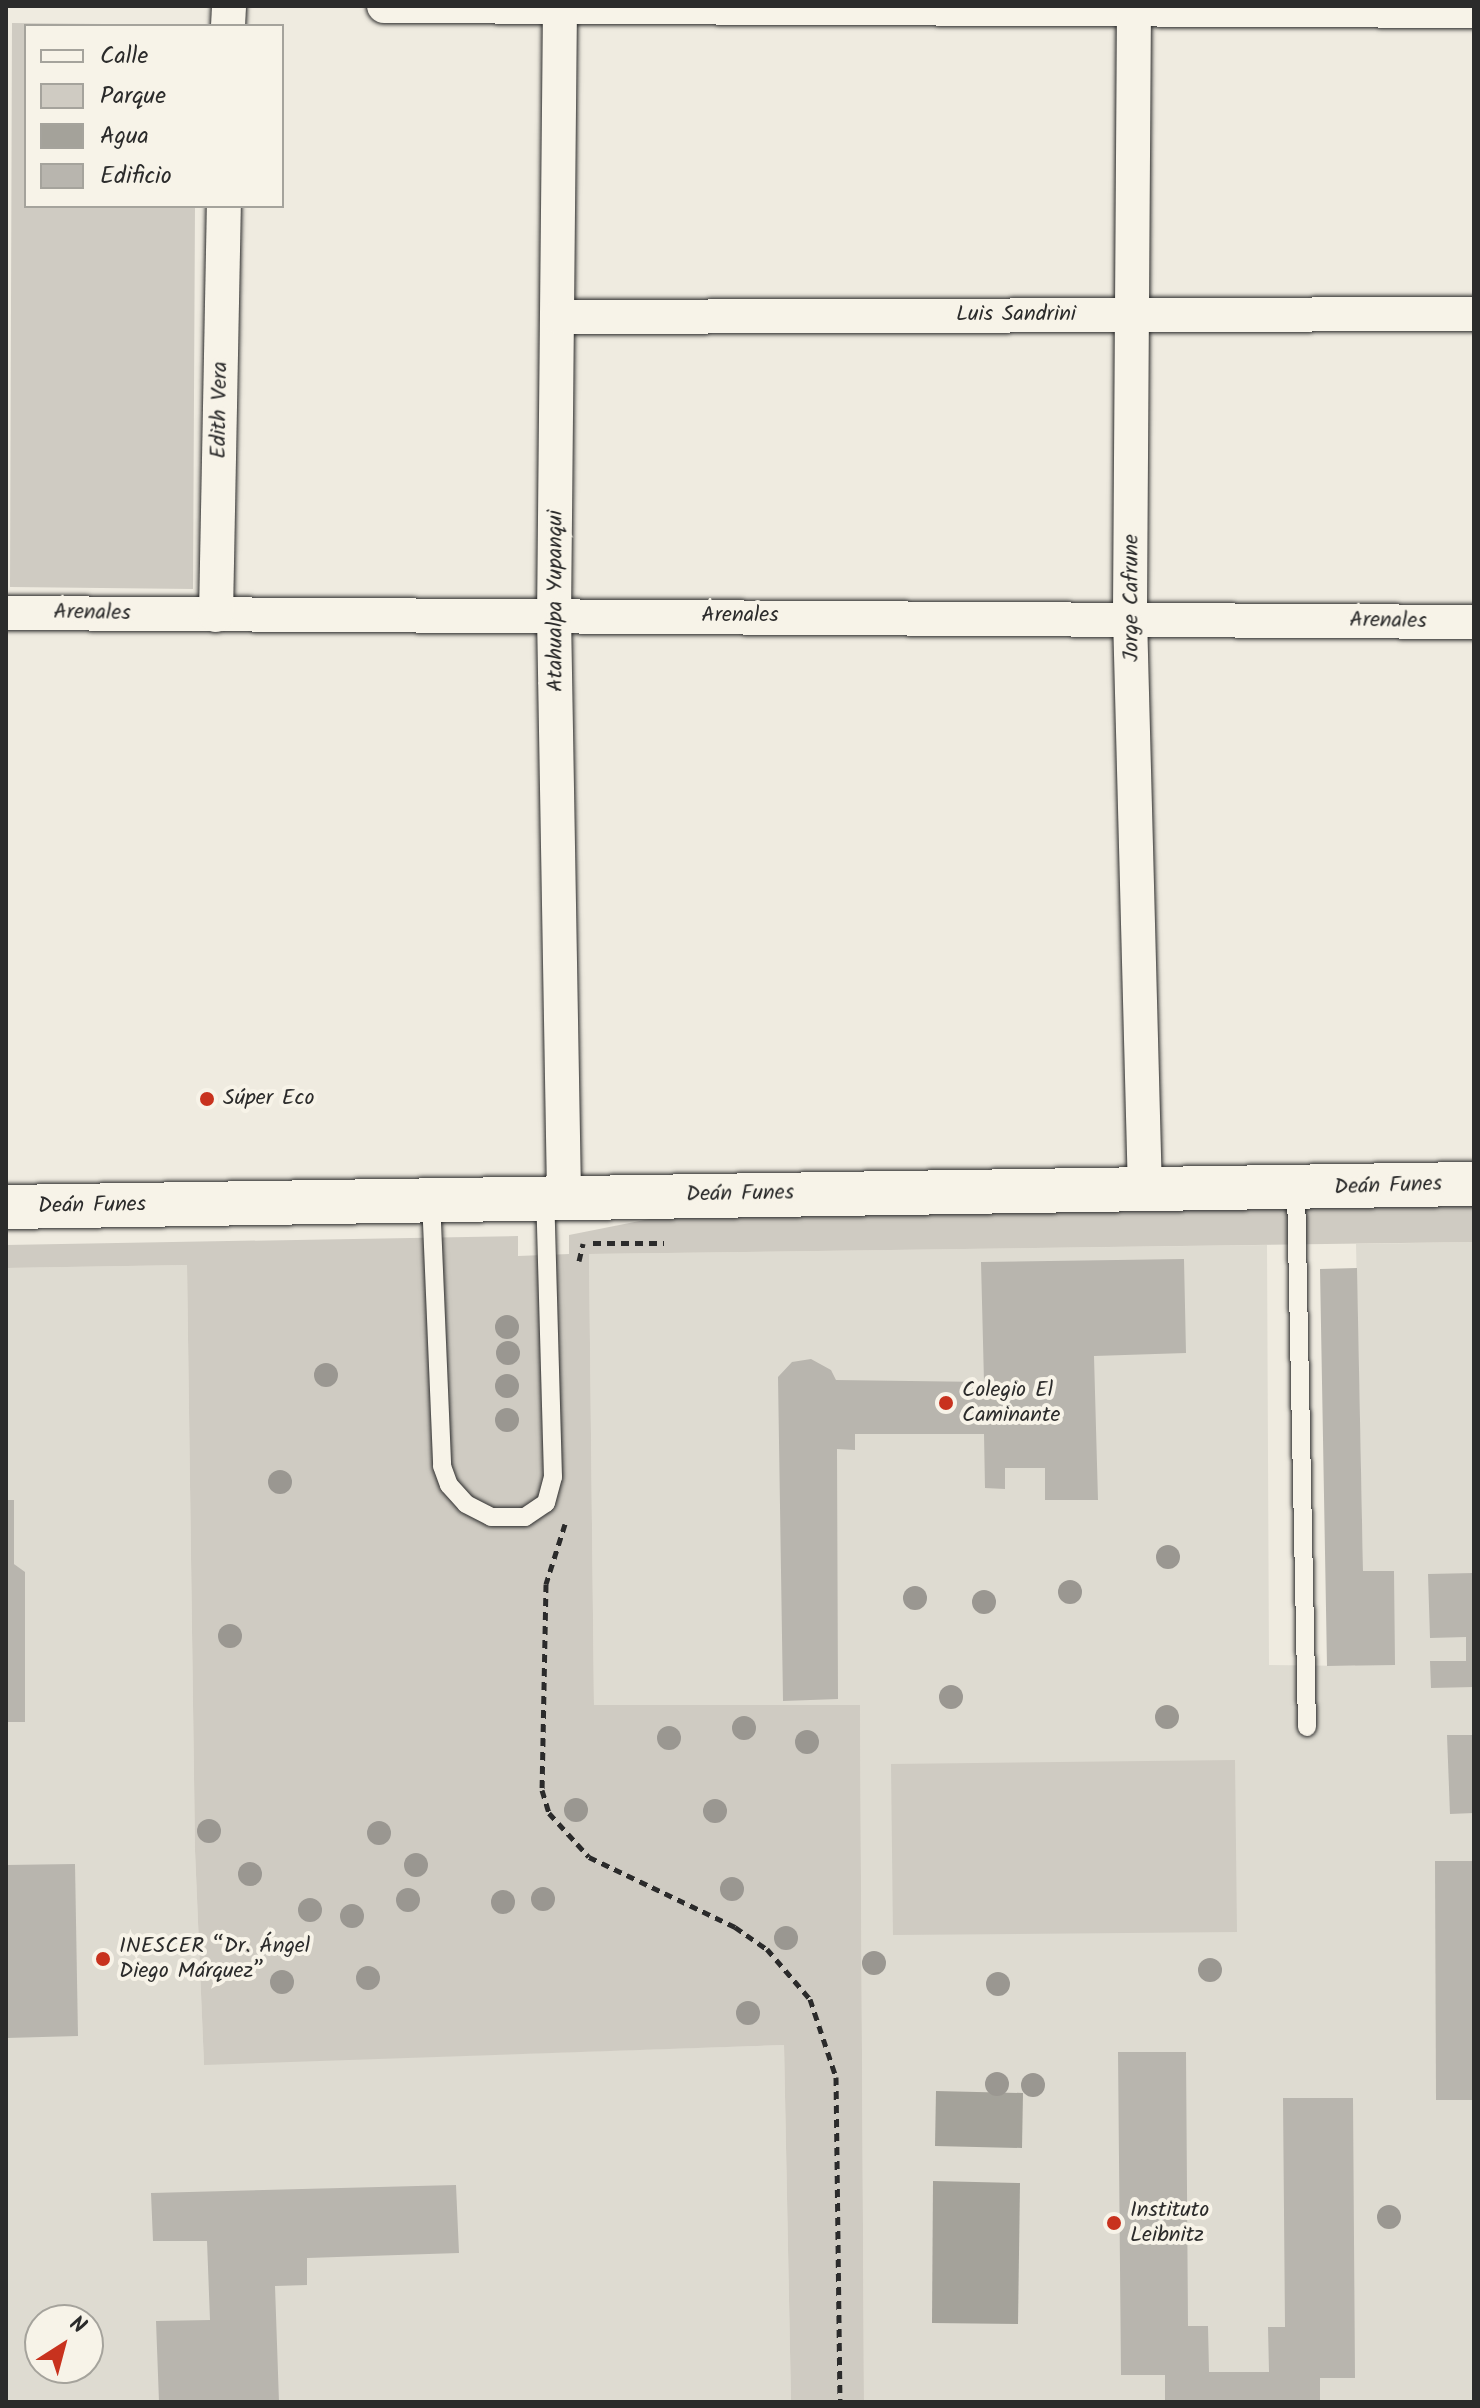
<!DOCTYPE html>
<meta charset="utf-8">
<style>
body{margin:0}
#map{position:relative;width:1480px;height:2408px;overflow:hidden;background:#efebe0;font-family:Kalam,sans-serif}
div>[style]{position:absolute}
[style*='--x']{left:calc(var(--x)*1px);top:calc(var(--y)*1px);width:calc(var(--w)*1px);rotate:calc(var(--a)*1deg)}
.built>*{inset:0;background:#dedbd1}
.green>*{inset:0;background:#cfcbc2}
.water>*{inset:0;background:#a4a29a}
.building>*{inset:0;background:#b8b5ae}
.path>*{height:5px;margin-top:-2.5px;transform-origin:0;background:repeating-linear-gradient(90deg,#2b2b2b 0 8px,transparent 0 14px)}
.roads{filter:drop-shadow(0 0 2px #2b2b2b) drop-shadow(0 0 2px #2b2b2b)}
.lane>*{height:18px;margin:-9px;padding:0 9px;transform-origin:9px;border-radius:9px;background:#f7f3e8}
.street>*{height:34px;margin:-17px;padding:0 17px;transform-origin:17px;border-radius:17px;background:#f7f3e8}
.secondary>*{height:44px;margin:-22px;padding:0 22px;transform-origin:22px;border-radius:22px;background:#f7f3e8}
.trees>*{width:24px;height:24px;margin:-12px;border-radius:50%;background:#9a9791}
.dots>*{width:22px;height:22px;translate:-50% -50%;box-sizing:border-box;border:4px solid #f7f3e8;border-radius:50%}
span{translate:-50% -50%;white-space:nowrap;text-align:center;line-height:1.15;-webkit-text-stroke:8px #f7f3e8;paint-order:stroke}
.street-label{font-size:22px;color:#2b2b2b}
.poi-label{font-size:22px;color:#2b2b2b}
.left{translate:0 -50%;text-align:left}
.frame{position:absolute;inset:0;border:8px solid #2b2b2b;pointer-events:none}
.legend{position:absolute;left:24px;top:24px;width:260px;height:184px;box-sizing:border-box;background:#f7f3e8;border:2px solid #a5a39c;margin:0;padding:10px 14px;list-style:none;font-size:24px;color:#2b2b2b}
.legend li{display:flex;align-items:center;gap:16px;height:40px}
.legend b{width:40px;border:2px solid #a5a39c}
.north{position:absolute;left:24px;top:2304px;width:80px;height:80px;box-sizing:border-box;background:#f7f3e8;border:2px solid #a5a39c;border-radius:50%;rotate:36deg;font-size:22px;font-weight:700;line-height:32px;text-align:center;color:#2b2b2b}
.north::after{content:'';display:block;margin:auto;width:28px;height:36px;background:#c8321e;clip-path:polygon(50% 0,100% 100%,50% 72%,0 100%)}
</style>
<div id="map">
<div class="built">
<div style="clip-path:polygon(1474px 1242px,1474px 2402px,864px 2402px,860px 1706px,594px 1705px,589px 1254px,1267px 1245px,1269px 1665px,1355px 1666px,1363px 1571px,1356px 1244px)"></div>
<div style="clip-path:polygon(evenodd,187px 1265px,195px 1851px,204px 2064px,784px 2045px,791px 2402px,6px 2402px,6px 1722px,25px 1722px,25px 1573px,14px 1564px,6px 1500px,6px 1268px,187px 1265px,40px 2320px,88px 2320px,88px 2368px,40px 2368px,40px 2320px)"></div>
</div>
<div class="green">
<div style="clip-path:polygon(12px 23px,196px 25px,26px 26px,26px 206px,195px 206px,193px 589px,10px 587px)"></div>
<div style="clip-path:polygon(1474px 1203px,1474px 1242px,589px 1254px,594px 1705px,860px 1705px,864px 2402px,791px 2402px,784px 2045px,204px 2065px,195px 1851px,187px 1265px,6px 1268px,6px 1245px,518px 1236px,518px 1256px,569px 1254px,569px 1235px,695px 1210px)"></div>
<div style="clip-path:polygon(1235px 1760px,1237px 1932px,893px 1935px,891px 1764px)"></div>
</div>
<div class="water">
<div style="clip-path:polygon(936px 2091px,1023px 2093px,1022px 2148px,935px 2146px)"></div>
<div style="clip-path:polygon(933px 2181px,1020px 2183px,1018px 2324px,932px 2323px)"></div>
</div>
<div class="building">
<div style="clip-path:polygon(1184px 1259px,1186px 1353px,1094px 1356px,1098px 1500px,1045px 1500px,1045px 1468px,1005px 1468px,1005px 1489px,985px 1488px,984px 1434px,855px 1434px,855px 1450px,837px 1449px,838px 1699px,783px 1701px,778px 1377px,792px 1362px,811px 1359px,831px 1370px,836px 1380px,984px 1382px,981px 1262px)"></div>
<div style="clip-path:polygon(1357px 1268px,1363px 1571px,1394px 1571px,1395px 1665px,1327px 1666px,1320px 1269px)"></div>
<div style="clip-path:polygon(6px 1500px,14px 1500px,14px 1564px,25px 1572px,25px 1722px,6px 1722px)"></div>
<div style="clip-path:polygon(1474px 1573px,1474px 1687px,1431px 1688px,1430px 1661px,1466px 1661px,1466px 1637px,1430px 1638px,1428px 1574px)"></div>
<div style="clip-path:polygon(1447px 1735px,1474px 1735px,1474px 1813px,1450px 1814px)"></div>
<div style="clip-path:polygon(1435px 1861px,1474px 1861px,1474px 2100px,1436px 2100px)"></div>
<div style="clip-path:polygon(75px 1864px,78px 2036px,6px 2038px,6px 1865px)"></div>
<div style="clip-path:polygon(1118px 2052px,1186px 2052px,1188px 2326px,1208px 2326px,1209px 2372px,1269px 2372px,1268px 2327px,1285px 2327px,1283px 2098px,1353px 2098px,1355px 2378px,1320px 2378px,1320px 2402px,1165px 2402px,1165px 2375px,1121px 2375px)"></div>
<div style="clip-path:polygon(456px 2185px,459px 2253px,307px 2258px,307px 2285px,275px 2286px,279px 2402px,159px 2402px,156px 2321px,210px 2320px,207px 2241px,153px 2241px,151px 2193px)"></div>
</div>
<div class="path">
<div style="--x:593;--y:1243;--w:71;--a:0"></div>
<div style="--x:579;--y:1261;--w:18;--a:-77"></div>
<div style="--x:565;--y:1524;--w:63;--a:107.6"></div>
<div style="--x:546;--y:1584;--w:206;--a:91.1"></div>
<div style="--x:542;--y:1790;--w:24;--a:73"></div>
<div style="--x:549;--y:1813;--w:59;--a:47.7"></div>
<div style="--x:589;--y:1857;--w:162;--a:25.6"></div>
<div style="--x:735;--y:1927;--w:39;--a:35"></div>
<div style="--x:767;--y:1949;--w:66;--a:49.3"></div>
<div style="--x:810;--y:1999;--w:82;--a:71.6"></div>
<div style="--x:836;--y:2077;--w:325;--a:89.3"></div>
</div>
<div class="roads">
<div class="lane">
<div style="--x:1296;--y:1189;--w:538;--a:88.83"></div>
<div style="--x:431;--y:1199;--w:267;--a:87.6"></div>
<div style="--x:442;--y:1466;--w:20;--a:70"></div>
<div style="--x:449;--y:1485;--w:25;--a:48"></div>
<div style="--x:466;--y:1504;--w:28;--a:27"></div>
<div style="--x:491;--y:1517;--w:34;--a:0"></div>
<div style="--x:525;--y:1517;--w:25;--a:-34"></div>
<div style="--x:546;--y:1503;--w:27;--a:-75"></div>
<div style="--x:553;--y:1477;--w:278;--a:-91.6"></div>
</div>
<div class="street">
<div style="--x:384;--y:6;--w:1090;--a:0.26"></div>
<div style="--x:560;--y:6;--w:609;--a:90.56"></div>
<div style="--x:554;--y:615;--w:581;--a:89.01"></div>
<div style="--x:1134;--y:6;--w:610;--a:90.38"></div>
<div style="--x:1130;--y:616;--w:575;--a:88.51"></div>
<div style="--x:228;--y:26;--w:20;--a:-87"></div>
<div style="--x:559;--y:317;--w:915;--a:-0.19"></div>
<div style="--x:6;--y:613;--w:1468;--a:0.35"></div>
<div style="--x:216;--y:615;--w:409;--a:-88.9"></div>
</div>
<div class="secondary">
<div style="--x:6;--y:1207;--w:1468;--a:-0.9"></div>
</div>
</div>
<div class="trees">
<div style="left:507px;top:1327px"></div>
<div style="left:508px;top:1353px"></div>
<div style="left:326px;top:1375px"></div>
<div style="left:507px;top:1386px"></div>
<div style="left:507px;top:1420px"></div>
<div style="left:280px;top:1482px"></div>
<div style="left:1168px;top:1557px"></div>
<div style="left:1070px;top:1592px"></div>
<div style="left:915px;top:1598px"></div>
<div style="left:984px;top:1602px"></div>
<div style="left:230px;top:1636px"></div>
<div style="left:951px;top:1697px"></div>
<div style="left:1167px;top:1717px"></div>
<div style="left:744px;top:1728px"></div>
<div style="left:669px;top:1738px"></div>
<div style="left:807px;top:1742px"></div>
<div style="left:576px;top:1810px"></div>
<div style="left:715px;top:1811px"></div>
<div style="left:209px;top:1831px"></div>
<div style="left:379px;top:1833px"></div>
<div style="left:416px;top:1865px"></div>
<div style="left:250px;top:1874px"></div>
<div style="left:732px;top:1889px"></div>
<div style="left:543px;top:1899px"></div>
<div style="left:408px;top:1900px"></div>
<div style="left:503px;top:1902px"></div>
<div style="left:310px;top:1910px"></div>
<div style="left:352px;top:1916px"></div>
<div style="left:786px;top:1938px"></div>
<div style="left:874px;top:1963px"></div>
<div style="left:1210px;top:1970px"></div>
<div style="left:368px;top:1978px"></div>
<div style="left:282px;top:1982px"></div>
<div style="left:998px;top:1984px"></div>
<div style="left:748px;top:2013px"></div>
<div style="left:997px;top:2084px"></div>
<div style="left:1033px;top:2085px"></div>
<div style="left:1389px;top:2217px"></div>
</div>
<div class="dots">
<div style="left:207px;top:1099px;background:#c8321e"></div>
<div style="left:946px;top:1403px;background:#c8321e"></div>
<div style="left:103px;top:1959px;background:#c8321e"></div>
<div style="left:1114px;top:2223px;background:#c8321e"></div>
</div>
<div class="street-label">
<span style="left:1016px;top:315px">Luis Sandrini</span>
<span style="left:220px;top:410px;rotate:-89deg">Edith Vera</span>
<span style="left:1132px;top:598px;rotate:-90deg">Jorge Cafrune</span>
<span style="left:556px;top:601px;rotate:-90deg">Atahualpa Yupanqui</span>
<span style="left:92px;top:613px;rotate:1deg">Arenales</span>
<span style="left:740px;top:616px">Arenales</span>
<span style="left:1388px;top:621px;rotate:1deg">Arenales</span>
<span style="left:1388px;top:1186px;rotate:-2deg">Deán Funes</span>
<span style="left:740px;top:1194px;rotate:-1deg">Deán Funes</span>
<span style="left:92px;top:1206px;rotate:-1deg">Deán Funes</span>
</div>
<div class="poi-label">
<span class="left" style="left:223px;top:1099px">Súper Eco</span>
<span class="left" style="left:962px;top:1403px">Colegio El<br>Caminante</span>
<span class="left" style="left:119px;top:1959px">INESCER “Dr. Ángel<br>Diego Márquez”</span>
<span class="left" style="left:1130px;top:2223px">Instituto<br>Leibnitz</span>
</div>
<div class="frame"></div>
<ul class="legend">
<li><b style="height:10px;background:#f7f3e8"></b>Calle</li>
<li><b style="height:22px;background:#cfcbc2"></b>Parque</li>
<li><b style="height:22px;background:#a4a29a"></b>Agua</li>
<li><b style="height:22px;background:#b8b5ae"></b>Edificio</li>
</ul>
<div class="north">N</div>
</div>
